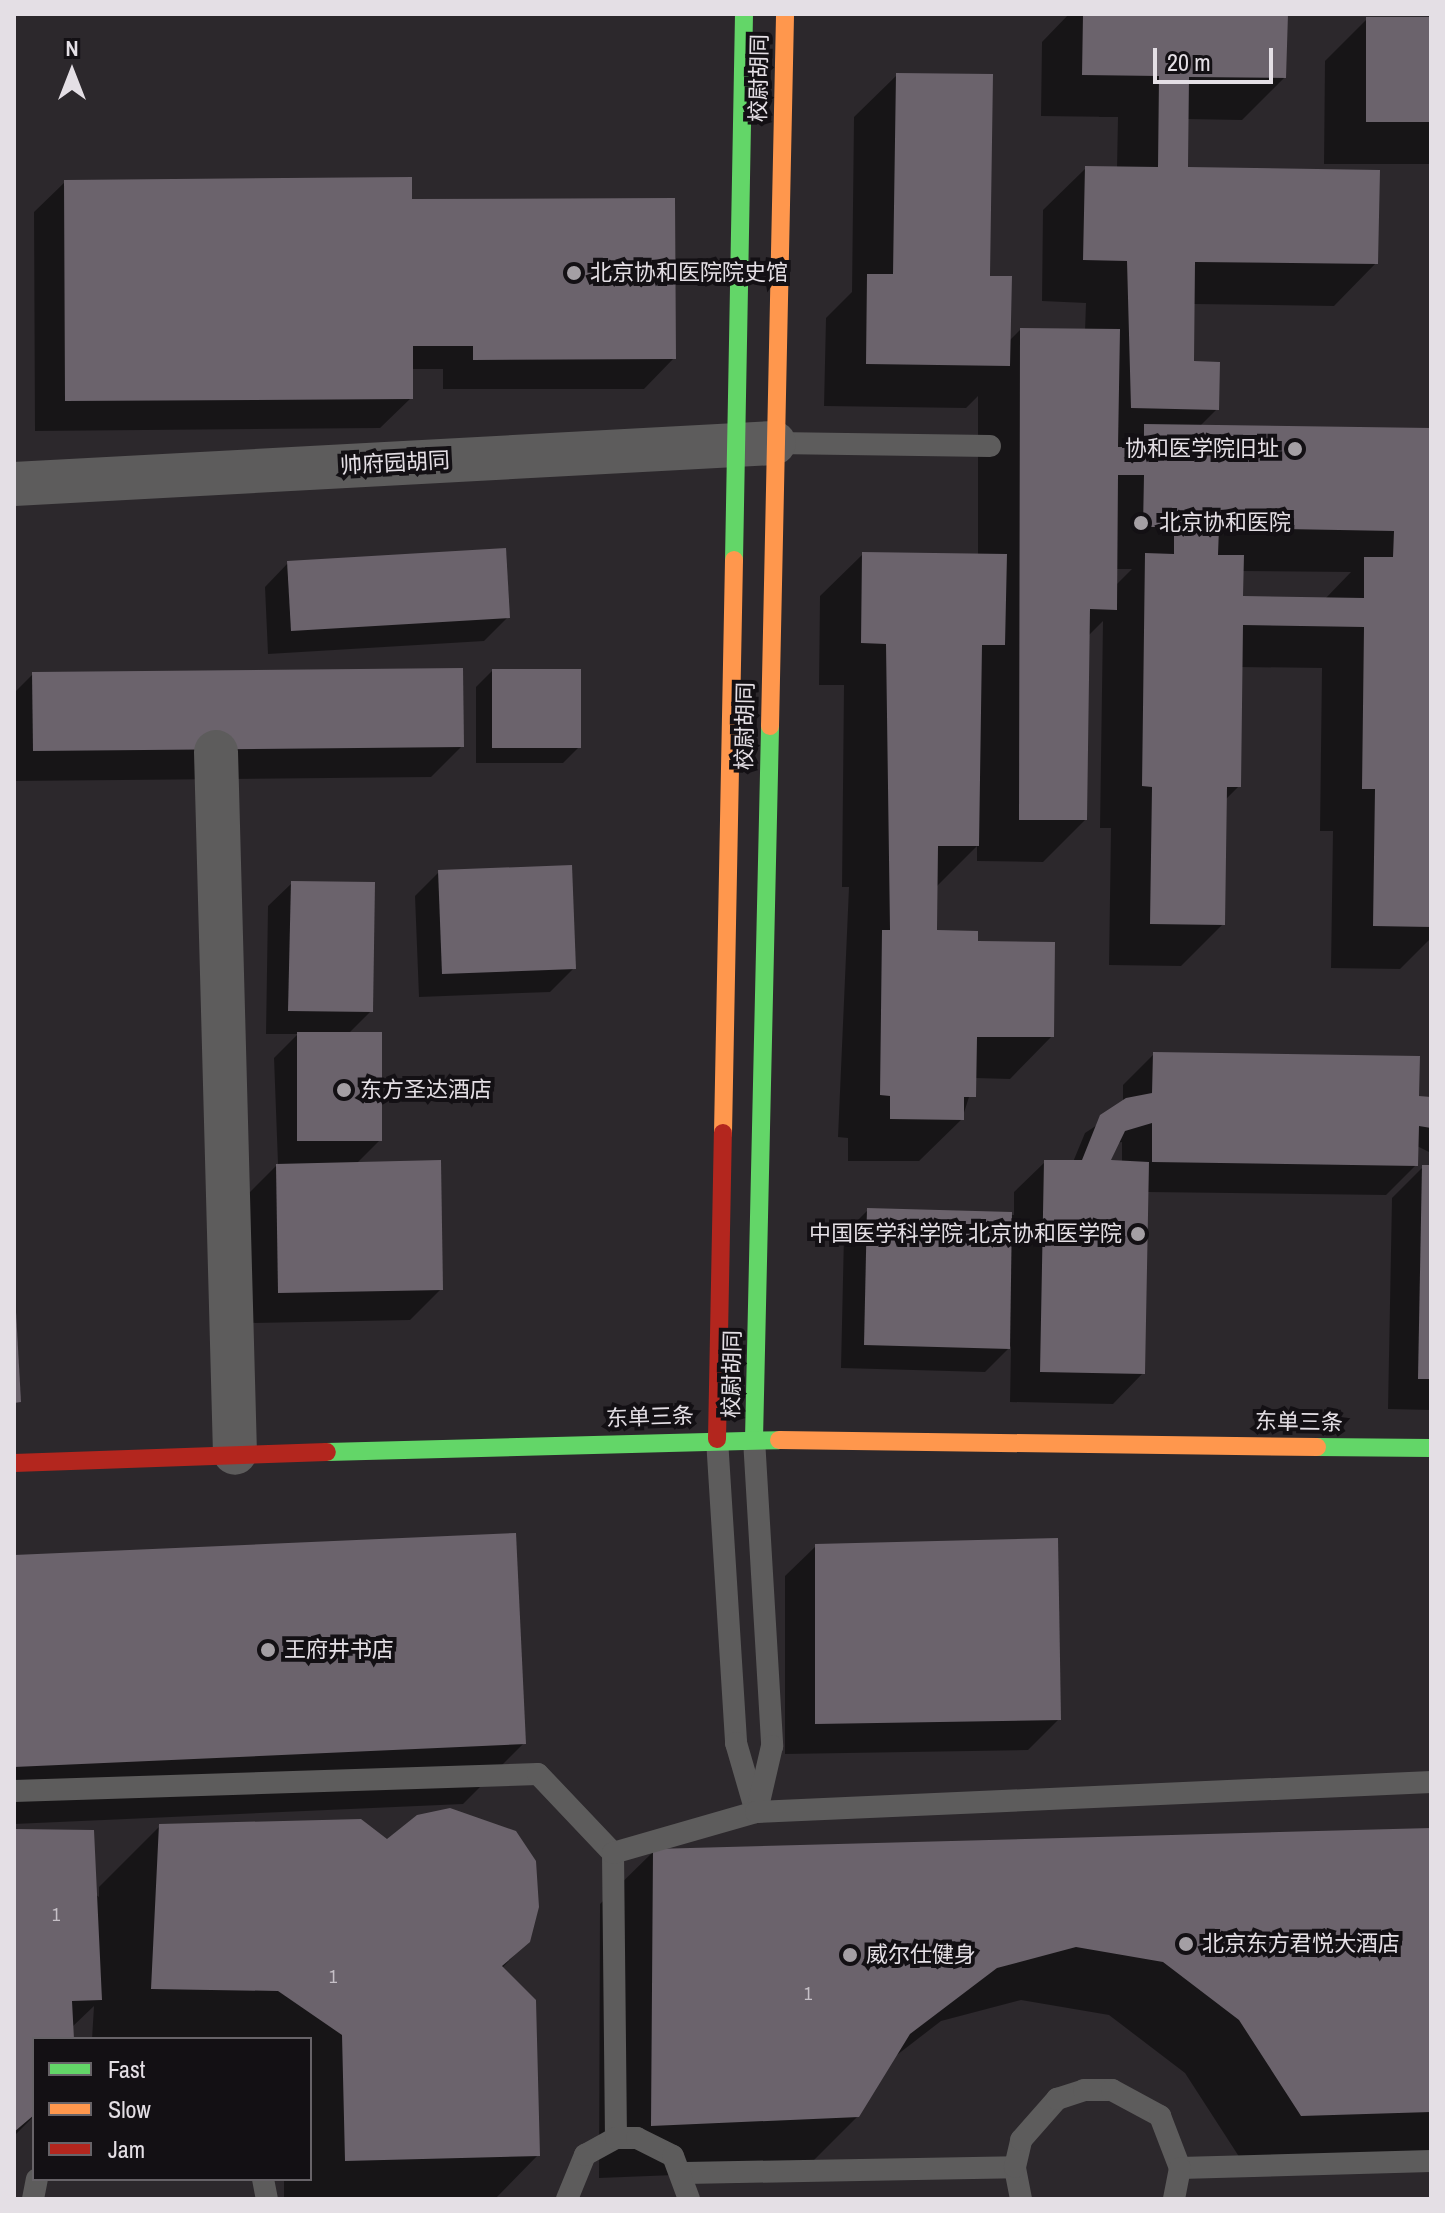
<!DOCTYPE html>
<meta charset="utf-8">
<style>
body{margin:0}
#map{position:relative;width:1445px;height:2213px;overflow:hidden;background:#2c282c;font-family:"Archivo Narrow","Noto Sans SC",sans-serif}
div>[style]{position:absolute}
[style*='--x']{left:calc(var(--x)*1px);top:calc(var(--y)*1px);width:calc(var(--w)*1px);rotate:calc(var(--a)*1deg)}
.shadow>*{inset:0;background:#0007}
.building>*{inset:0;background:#6b636c}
.lane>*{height:22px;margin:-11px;padding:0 11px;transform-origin:11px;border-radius:11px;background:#5d5c5c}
.street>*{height:44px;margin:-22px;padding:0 22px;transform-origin:22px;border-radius:22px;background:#5d5c5c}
.fast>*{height:18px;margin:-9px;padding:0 9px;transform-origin:9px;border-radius:9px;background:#63d668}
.slow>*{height:18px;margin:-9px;padding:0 9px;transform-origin:9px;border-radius:9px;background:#ff974d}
.jam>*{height:18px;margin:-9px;padding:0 9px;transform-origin:9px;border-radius:9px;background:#b3261e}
.dots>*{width:22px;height:22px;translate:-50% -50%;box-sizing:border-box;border:4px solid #131014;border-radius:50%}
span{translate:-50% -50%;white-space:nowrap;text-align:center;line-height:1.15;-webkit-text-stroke:8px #131014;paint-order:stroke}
.number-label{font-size:18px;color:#c6c0c7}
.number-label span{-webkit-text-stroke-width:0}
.street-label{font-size:22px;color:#e4dfe5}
.poi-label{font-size:22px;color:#e4dfe5}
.left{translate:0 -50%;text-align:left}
.right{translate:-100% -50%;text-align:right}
.frame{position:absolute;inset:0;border:16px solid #e4dfe5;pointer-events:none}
.legend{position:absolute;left:32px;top:2037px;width:280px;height:144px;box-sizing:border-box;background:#131014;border:2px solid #676368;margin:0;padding:10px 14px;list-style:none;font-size:24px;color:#e4dfe5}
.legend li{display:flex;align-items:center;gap:16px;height:40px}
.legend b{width:40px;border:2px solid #676368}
.north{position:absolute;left:32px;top:32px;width:80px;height:80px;-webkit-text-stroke:6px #131014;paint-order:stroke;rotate:0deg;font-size:22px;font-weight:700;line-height:32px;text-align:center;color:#e4dfe5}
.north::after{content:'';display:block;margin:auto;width:28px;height:36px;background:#e4dfe5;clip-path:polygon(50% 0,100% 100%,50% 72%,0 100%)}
.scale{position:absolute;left:1153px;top:48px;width:120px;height:36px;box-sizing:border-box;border:4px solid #e4dfe5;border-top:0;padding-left:10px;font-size:24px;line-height:28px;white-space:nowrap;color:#e4dfe5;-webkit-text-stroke:6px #131014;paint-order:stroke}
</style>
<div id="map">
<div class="shadow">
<div style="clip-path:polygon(evenodd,1069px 14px,1286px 14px,1284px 78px,1242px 120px,1186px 119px,1186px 169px,1376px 263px,1334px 306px,1193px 304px,1192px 363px,1217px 409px,1200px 426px,1431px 430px,1431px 938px,1400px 969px,1331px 968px,1333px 831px,1320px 831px,1322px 668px,1240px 667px,1239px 786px,1225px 800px,1223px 924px,1181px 966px,1109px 965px,1111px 828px,1100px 828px,1103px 621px,1087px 637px,1085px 820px,1043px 862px,977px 861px,977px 846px,936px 887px,935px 932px,976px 943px,1052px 1036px,1010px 1079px,975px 1078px,962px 1119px,919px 1161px,848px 1161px,848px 1138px,838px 1137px,849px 887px,842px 887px,844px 685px,819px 685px,820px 596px,863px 554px,978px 556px,978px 396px,966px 408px,824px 406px,826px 318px,852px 292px,854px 117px,897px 75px,1009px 341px,1020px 330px,1085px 331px,1086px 303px,1042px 301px,1043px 210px,1086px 168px,1117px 168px,1118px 117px,1041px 116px,1042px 42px,1069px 14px,1115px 569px,1132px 569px,1115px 586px,1115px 569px,1069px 14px,1241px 571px,1351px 572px,1324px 600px,1241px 598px,1241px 571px)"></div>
<div style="clip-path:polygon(1367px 19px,1431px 19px,1431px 164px,1324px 164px,1325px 61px)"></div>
<div style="clip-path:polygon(65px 182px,410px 202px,674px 358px,644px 389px,443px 389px,443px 369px,411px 369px,411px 398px,380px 428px,35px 431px,34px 212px)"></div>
<div style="clip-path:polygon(288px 563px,508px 617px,484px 641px,268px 654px,265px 587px)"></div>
<div style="clip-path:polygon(492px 671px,579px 747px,563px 763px,476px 763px,476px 687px)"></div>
<div style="clip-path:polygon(33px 674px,462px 746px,431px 777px,14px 781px,14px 693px)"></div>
<div style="clip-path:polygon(439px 872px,574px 968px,550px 992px,419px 997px,415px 896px)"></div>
<div style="clip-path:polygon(292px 883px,371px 1011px,348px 1034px,380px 1140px,356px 1164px,441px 1289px,410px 1320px,248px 1323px,246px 1196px,278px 1164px,274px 1058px,298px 1034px,266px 1034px,268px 906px)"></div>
<div style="clip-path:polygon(evenodd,1154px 1054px,1431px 1100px,1431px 1153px,1417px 1146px,1416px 1165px,1386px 1195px,1147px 1192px,1143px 1373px,1113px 1404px,1010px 1402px,1011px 1346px,985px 1372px,841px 1368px,844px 1234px,868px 1210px,1014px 1215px,1014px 1192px,1045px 1162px,1073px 1162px,1085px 1133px,1123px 1108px,1123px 1085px,1154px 1054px,1122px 1142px,1122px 1163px,1105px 1163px,1117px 1143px,1122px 1142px)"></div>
<div style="clip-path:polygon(1423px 1167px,1431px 1167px,1431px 1410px,1388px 1409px,1392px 1198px)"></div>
<div style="clip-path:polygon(816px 1546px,1059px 1719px,1028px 1750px,785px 1754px,785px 1576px)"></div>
<div style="clip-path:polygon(14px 1557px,524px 1743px,463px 1804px,14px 1824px)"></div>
<div style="clip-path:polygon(450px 1810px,515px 1833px,528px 1941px,502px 1968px,538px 2155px,495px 2199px,284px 2199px,284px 2179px,310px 2179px,310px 2039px,92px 2039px,94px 2006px,71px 2028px,72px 2039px,34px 2039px,34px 2116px,14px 2136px,14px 1831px,99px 1897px,99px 1887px,160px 1826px,387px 1842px)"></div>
<div style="clip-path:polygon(1431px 1830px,1431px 2163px,1247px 2169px,1185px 2073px,1109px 2015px,1021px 2000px,941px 2021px,893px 2058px,858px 2116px,804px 2170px,599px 2178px,600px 1904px,654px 1851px)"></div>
</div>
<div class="building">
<div style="clip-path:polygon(1083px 14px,1288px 14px,1286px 78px,1189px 77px,1188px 167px,1380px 170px,1378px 264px,1195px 262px,1194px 361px,1220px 362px,1219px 410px,1131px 408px,1127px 261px,1083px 260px,1085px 166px,1158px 167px,1159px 76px,1082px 75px)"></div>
<div style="clip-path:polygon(1366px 17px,1431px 17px,1431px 122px,1366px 122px)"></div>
<div style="clip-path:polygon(896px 73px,993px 74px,990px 276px,1012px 276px,1010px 366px,866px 364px,867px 274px,893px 274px)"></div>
<div style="clip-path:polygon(412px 177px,412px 199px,675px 198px,676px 359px,473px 360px,473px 346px,413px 346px,413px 399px,65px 401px,64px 180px)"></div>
<div style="clip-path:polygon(evenodd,1020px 328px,1120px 329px,1118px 447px,1144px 447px,1144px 424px,1431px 428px,1431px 927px,1373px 926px,1375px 789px,1362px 789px,1364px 627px,1243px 625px,1241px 787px,1227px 787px,1225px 925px,1150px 924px,1152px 787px,1142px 786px,1145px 553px,1174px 554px,1174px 527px,1143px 527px,1144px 475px,1118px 475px,1117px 610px,1090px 609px,1087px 820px,1019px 820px,1020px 328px,1219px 528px,1394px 531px,1393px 557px,1364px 557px,1364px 598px,1243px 596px,1244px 555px,1218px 555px,1219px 528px)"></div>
<div style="clip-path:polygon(506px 548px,510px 618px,291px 631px,287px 561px)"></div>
<div style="clip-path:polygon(862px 552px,1007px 554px,1005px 645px,982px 645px,979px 846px,938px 846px,937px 930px,978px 931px,978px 941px,1055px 942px,1054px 1037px,977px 1037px,976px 1097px,964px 1097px,964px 1120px,890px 1119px,890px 1096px,880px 1095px,882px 930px,890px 930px,886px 644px,861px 643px)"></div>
<div style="clip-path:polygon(463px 668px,464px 747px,33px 751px,32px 672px)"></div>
<div style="clip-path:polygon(492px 669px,581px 669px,581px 748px,492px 748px)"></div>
<div style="clip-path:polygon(572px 865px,576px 969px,442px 974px,438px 870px)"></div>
<div style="clip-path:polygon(291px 881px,375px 882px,373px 1012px,288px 1011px)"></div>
<div style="clip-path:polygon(297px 1032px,382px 1032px,382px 1141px,297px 1141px)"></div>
<div style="clip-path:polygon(1153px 1052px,1420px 1056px,1419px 1096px,1431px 1097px,1431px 1128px,1419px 1126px,1418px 1166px,1152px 1162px,1152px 1123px,1125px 1131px,1111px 1160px,1149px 1162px,1145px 1374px,1040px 1372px,1044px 1160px,1082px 1160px,1100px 1115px,1126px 1098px,1152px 1093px)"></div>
<div style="clip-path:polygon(441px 1160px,443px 1290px,278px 1293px,276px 1164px)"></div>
<div style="clip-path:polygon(1422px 1165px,1431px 1165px,1431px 1379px,1418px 1379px)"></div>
<div style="clip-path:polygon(867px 1208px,1012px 1212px,1010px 1349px,864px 1345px)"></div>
<div style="clip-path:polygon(14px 1276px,21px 1402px,14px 1403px)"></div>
<div style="clip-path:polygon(516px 1533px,526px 1744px,14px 1767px,14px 1555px)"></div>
<div style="clip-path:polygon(1058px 1538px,1061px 1720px,815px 1724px,815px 1544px)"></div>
<div style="clip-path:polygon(450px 1808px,516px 1831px,536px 1861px,539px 1907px,530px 1942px,502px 1966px,536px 2000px,540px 2156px,345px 2161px,342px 2035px,278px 1991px,151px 1989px,159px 1824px,361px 1819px,387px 1839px,417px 1815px)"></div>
<div style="clip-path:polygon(1431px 1828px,1431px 2112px,1301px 2116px,1239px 2020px,1163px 1962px,1076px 1947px,997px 1968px,910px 2034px,859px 2117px,651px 2126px,653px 1849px)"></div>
<div style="clip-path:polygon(14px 1829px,94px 1830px,102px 2000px,72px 2001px,74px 2039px,34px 2039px,34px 2115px,14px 2132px)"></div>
</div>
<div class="lane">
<div style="--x:775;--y:443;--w:215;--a:0.8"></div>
<div style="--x:717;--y:1439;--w:305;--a:86.4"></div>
<div style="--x:736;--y:1743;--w:72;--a:73.8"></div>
<div style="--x:754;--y:1439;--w:308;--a:86.6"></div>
<div style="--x:772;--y:1746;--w:67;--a:103"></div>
<div style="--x:14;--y:1791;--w:524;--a:-1.86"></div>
<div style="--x:538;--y:1774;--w:109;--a:46.5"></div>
<div style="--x:613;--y:1853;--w:285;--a:89.4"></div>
<div style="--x:613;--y:1853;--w:149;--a:-16"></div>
<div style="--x:756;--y:1812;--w:676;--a:-2.54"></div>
<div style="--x:1180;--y:2168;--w:251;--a:-1.6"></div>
<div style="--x:685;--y:2173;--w:330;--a:-1"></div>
<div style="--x:263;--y:2179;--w:20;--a:79"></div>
<div style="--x:33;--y:2199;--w:20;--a:-79"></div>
<div style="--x:567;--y:2199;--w:48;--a:-67.8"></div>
<div style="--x:585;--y:2155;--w:35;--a:-29"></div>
<div style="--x:616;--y:2138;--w:21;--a:0"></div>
<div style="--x:637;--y:2138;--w:40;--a:26.6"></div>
<div style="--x:673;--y:2156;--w:46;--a:69.6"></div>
<div style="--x:1021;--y:2199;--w:33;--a:-101"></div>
<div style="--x:1015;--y:2167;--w:28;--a:-77"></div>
<div style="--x:1021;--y:2140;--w:55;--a:-48.7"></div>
<div style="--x:1057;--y:2099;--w:28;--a:-18"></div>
<div style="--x:1084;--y:2090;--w:28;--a:0"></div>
<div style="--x:1112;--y:2090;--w:55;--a:28.4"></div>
<div style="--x:1160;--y:2116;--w:56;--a:69"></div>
<div style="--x:1180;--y:2168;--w:32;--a:101"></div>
</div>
<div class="street">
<div style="--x:14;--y:484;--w:761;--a:-3.09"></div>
<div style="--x:216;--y:752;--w:701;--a:88.45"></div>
</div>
<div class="fast">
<div style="--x:734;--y:560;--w:546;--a:-88.95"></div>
<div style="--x:754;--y:1439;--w:713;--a:-88.71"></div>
<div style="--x:1317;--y:1447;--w:114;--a:0.5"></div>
<div style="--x:327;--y:1452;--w:452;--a:-1.5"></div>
</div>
<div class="slow">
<div style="--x:770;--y:726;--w:712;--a:-88.79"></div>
<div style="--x:723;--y:1133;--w:573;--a:-88.9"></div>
<div style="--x:779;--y:1440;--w:538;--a:0.75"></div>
</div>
<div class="jam">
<div style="--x:717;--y:1439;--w:306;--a:-88.9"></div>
<div style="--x:14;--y:1463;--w:313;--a:-2"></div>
</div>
<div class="dots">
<div style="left:574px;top:273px;background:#a49fa4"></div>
<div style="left:1295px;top:449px;background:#a49fa4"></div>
<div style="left:1141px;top:523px;background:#a49fa4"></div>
<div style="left:344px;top:1090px;background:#a49fa4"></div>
<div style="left:1138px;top:1234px;background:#a49fa4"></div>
<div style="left:268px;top:1650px;background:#a49fa4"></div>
<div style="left:1186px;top:1944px;background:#a49fa4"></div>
<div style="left:850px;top:1955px;background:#a49fa4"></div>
</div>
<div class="number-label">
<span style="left:56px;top:1915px">1</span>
<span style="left:333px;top:1977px">1</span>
<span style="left:808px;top:1994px">1</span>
</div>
<div class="street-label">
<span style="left:759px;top:78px;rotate:-89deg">校尉胡同</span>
<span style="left:395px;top:463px;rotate:-3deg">帅府园胡同</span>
<span style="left:745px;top:726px;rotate:-89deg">校尉胡同</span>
<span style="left:732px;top:1374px;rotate:-89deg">校尉胡同</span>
<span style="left:650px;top:1417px;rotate:-2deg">东单三条</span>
<span style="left:1299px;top:1422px;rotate:1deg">东单三条</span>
</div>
<div class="poi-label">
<span class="left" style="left:590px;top:273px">北京协和医院院史馆</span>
<span class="right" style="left:1279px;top:449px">协和医学院旧址</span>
<span class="left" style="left:1159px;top:523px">北京协和医院</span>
<span class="left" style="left:360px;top:1090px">东方圣达酒店</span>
<span class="right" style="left:1122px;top:1234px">中国医学科学院 北京协和医学院</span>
<span class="left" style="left:284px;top:1650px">王府井书店</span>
<span class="left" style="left:1202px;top:1944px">北京东方君悦大酒店</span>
<span class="left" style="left:866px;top:1955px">威尔仕健身</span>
</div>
<div class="frame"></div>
<ul class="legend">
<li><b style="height:10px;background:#63d668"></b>Fast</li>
<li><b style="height:10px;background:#ff974d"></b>Slow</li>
<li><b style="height:10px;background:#b3261e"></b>Jam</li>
</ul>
<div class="north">N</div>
<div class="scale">20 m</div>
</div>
